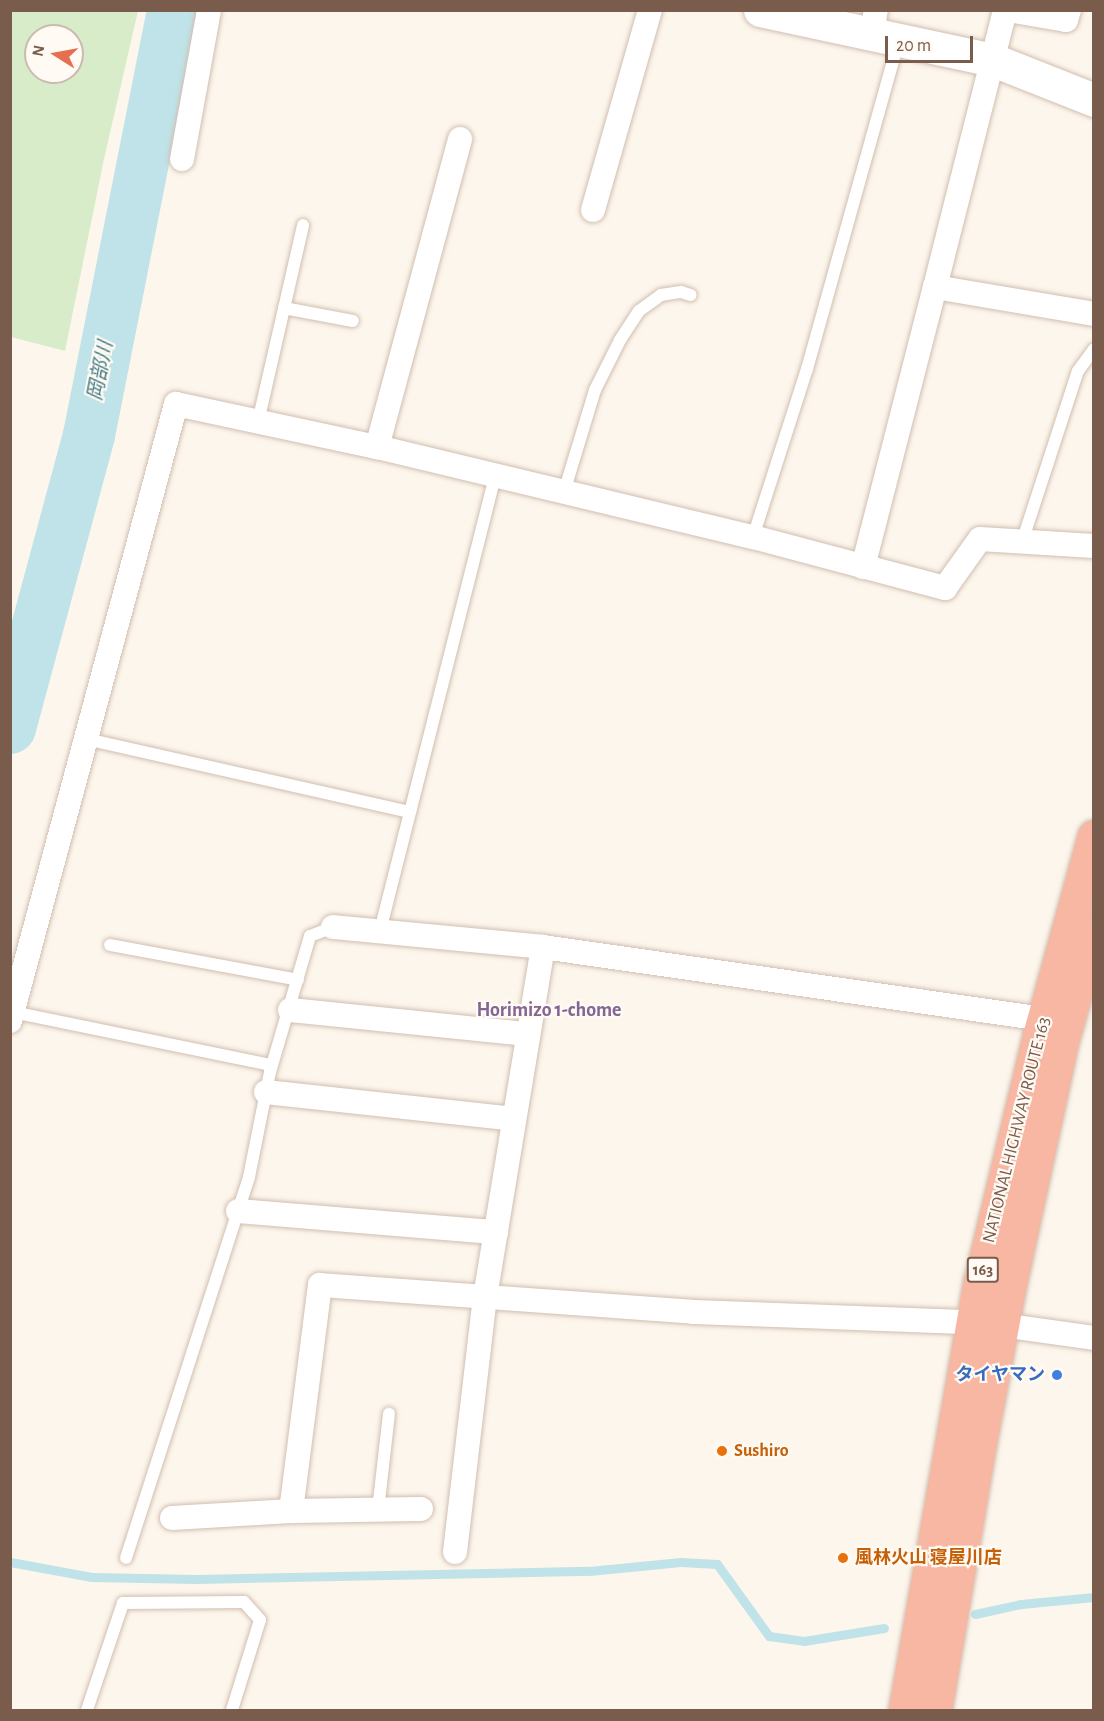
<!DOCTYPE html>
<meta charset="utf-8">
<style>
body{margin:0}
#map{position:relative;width:1104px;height:1721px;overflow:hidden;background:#fdf6ec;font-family:"Alegreya Sans","Noto Sans JP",sans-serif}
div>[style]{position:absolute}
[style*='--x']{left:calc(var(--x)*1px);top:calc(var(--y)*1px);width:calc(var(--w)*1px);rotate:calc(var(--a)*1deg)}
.green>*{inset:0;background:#d8ecc9}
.stream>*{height:9px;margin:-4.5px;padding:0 4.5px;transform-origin:4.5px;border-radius:4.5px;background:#bfe3e8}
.river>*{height:52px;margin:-26px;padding:0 26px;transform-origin:26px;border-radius:26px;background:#bfe3e8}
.roads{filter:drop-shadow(0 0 2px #d1beb0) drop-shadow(0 0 2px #d1beb0)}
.lane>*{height:12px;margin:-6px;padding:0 6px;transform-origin:6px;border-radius:6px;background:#fff}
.street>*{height:24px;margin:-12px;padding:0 12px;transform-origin:12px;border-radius:12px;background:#fff}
.secondary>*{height:33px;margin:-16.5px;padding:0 16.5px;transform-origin:16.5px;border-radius:16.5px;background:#fff}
.highway>*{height:33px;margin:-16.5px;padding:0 16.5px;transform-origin:16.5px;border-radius:16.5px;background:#f7b7a3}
.dots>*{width:16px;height:16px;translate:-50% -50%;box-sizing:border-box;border:3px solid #fffaf3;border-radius:50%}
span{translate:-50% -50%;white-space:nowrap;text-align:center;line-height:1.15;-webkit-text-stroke:4.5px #fffaf3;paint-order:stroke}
.shield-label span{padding:2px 4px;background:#fffaf3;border:2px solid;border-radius:4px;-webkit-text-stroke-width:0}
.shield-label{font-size:16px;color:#7a5c4d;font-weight:700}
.street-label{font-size:18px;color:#7a5c4d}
.shop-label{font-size:18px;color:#366cbe;font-weight:700}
.right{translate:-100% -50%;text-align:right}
.food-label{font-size:18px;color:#c56008;font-weight:700}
.left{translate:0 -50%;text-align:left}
.water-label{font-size:20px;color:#437c86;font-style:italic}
.neighbourhood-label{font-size:20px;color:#846695;font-weight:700}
.frame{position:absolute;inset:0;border:12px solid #7a5c4d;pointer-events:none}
.north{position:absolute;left:24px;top:24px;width:60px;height:60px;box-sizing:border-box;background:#fffaf3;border:2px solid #cabbb1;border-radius:50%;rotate:281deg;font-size:16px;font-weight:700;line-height:24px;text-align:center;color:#7a5c4d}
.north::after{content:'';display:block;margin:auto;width:21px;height:27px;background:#e76f51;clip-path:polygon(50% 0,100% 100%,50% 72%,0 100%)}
.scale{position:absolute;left:885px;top:36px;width:88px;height:27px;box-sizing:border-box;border:3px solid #7a5c4d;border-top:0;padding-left:8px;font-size:18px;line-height:21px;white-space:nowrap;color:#7a5c4d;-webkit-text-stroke:4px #fffaf3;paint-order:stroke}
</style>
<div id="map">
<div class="green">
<div style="clip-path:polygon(evenodd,11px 10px,138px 11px,104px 159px,65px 351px,11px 337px,11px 10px,36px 36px,72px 36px,72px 72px,36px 72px,36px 36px)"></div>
</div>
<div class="stream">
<div style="--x:10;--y:1562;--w:83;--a:10.4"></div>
<div style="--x:92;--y:1577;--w:104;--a:1.1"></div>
<div style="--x:196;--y:1579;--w:393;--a:-1.2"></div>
<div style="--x:589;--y:1571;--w:92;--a:-5.6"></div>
<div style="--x:681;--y:1562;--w:36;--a:3"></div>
<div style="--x:717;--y:1564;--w:89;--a:54.2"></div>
<div style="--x:769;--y:1636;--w:35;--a:8"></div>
<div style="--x:804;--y:1641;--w:81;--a:-9.2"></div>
<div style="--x:975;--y:1614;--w:47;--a:-12.3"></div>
<div style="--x:1021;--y:1604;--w:73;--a:-5.5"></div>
</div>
<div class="river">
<div style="--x:10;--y:728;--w:303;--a:-74.9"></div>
<div style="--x:89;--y:435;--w:433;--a:-78.8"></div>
</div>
<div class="roads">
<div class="lane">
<div style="--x:284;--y:308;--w:70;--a:10.7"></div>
<div style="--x:258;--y:422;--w:202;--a:-77.1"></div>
<div style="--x:564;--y:492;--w:107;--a:-73.1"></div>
<div style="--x:595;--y:390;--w:56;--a:-63.4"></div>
<div style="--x:620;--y:340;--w:35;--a:-57"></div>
<div style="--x:639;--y:311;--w:27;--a:-36"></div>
<div style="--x:661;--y:295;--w:20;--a:-9"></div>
<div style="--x:681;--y:292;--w:10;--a:17"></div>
<div style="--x:753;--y:537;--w:176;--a:-72.2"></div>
<div style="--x:807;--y:369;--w:342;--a:-74.4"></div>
<div style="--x:1022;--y:542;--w:180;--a:-71.9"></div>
<div style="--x:1078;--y:371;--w:27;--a:-54"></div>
<div style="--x:86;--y:739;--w:332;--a:12.7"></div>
<div style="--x:380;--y:931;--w:470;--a:-75.8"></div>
<div style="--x:110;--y:945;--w:191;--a:10.5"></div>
<div style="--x:13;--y:1012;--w:264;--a:11.6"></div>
<div style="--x:378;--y:1510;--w:97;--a:-83.5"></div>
<div style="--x:126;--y:1558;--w:400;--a:-72.1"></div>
<div style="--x:249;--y:1177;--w:107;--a:-78.7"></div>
<div style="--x:270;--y:1072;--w:142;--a:-73.6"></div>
<div style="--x:310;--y:936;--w:25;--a:-21"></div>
<div style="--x:87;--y:1710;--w:113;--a:-71.4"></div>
<div style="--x:123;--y:1603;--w:121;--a:-0.5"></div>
<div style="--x:244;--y:1602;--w:24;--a:48"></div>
<div style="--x:260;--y:1620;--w:94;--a:107.3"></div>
</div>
<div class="street">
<div style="--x:1008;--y:10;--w:59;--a:9.8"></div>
<div style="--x:1066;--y:20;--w:10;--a:-73"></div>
<div style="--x:872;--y:34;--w:24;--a:-81"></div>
<div style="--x:182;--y:159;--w:151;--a:-79.7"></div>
<div style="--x:593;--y:210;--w:208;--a:-74.1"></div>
<div style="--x:935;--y:287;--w:286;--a:-75.8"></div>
<div style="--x:377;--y:447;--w:319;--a:-74.9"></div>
<div style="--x:863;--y:567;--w:289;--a:-75.6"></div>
<div style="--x:935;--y:287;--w:161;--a:9.6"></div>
<div style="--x:333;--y:927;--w:211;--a:5.4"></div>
<div style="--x:543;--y:947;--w:505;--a:8.19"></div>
<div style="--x:290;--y:1010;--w:239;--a:5.8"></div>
<div style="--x:10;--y:1021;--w:639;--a:-74.94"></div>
<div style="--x:176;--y:404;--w:206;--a:12.1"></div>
<div style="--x:377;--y:447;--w:387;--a:13.5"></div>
<div style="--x:753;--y:537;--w:199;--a:14.9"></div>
<div style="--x:945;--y:588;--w:60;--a:-54.5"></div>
<div style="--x:980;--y:539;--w:114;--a:3.5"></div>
<div style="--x:266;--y:1092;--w:249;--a:6.2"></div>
<div style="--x:238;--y:1211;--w:259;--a:4.7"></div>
<div style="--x:1002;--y:1325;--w:93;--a:8"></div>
<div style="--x:291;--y:1511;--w:228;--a:-82.7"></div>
<div style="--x:320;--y:1285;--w:374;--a:4.1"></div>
<div style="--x:693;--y:1312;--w:279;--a:2.1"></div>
<div style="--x:172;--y:1518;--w:119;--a:-3.4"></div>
<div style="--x:291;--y:1511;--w:130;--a:-0.9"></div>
<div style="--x:455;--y:1552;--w:257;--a:-83.3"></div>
<div style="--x:485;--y:1297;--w:355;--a:-80.6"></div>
</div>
<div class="secondary">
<div style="--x:760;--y:10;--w:238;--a:12.1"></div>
<div style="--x:993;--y:60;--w:109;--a:21.6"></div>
</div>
<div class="highway">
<div style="--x:905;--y:1710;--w:435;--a:-80.1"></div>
<div style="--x:980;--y:1282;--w:257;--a:-76.5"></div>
<div style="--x:1040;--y:1032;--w:203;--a:-74.6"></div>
<div style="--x:935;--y:1710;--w:267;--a:-80.5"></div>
<div style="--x:979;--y:1447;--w:162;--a:-79.3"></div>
<div style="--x:1009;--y:1288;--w:257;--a:-77.9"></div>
<div style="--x:1063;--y:1037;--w:112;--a:-74"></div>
</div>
</div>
<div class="dots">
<div style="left:1057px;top:1375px;background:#3f7fe0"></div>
<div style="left:722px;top:1451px;background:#e8710a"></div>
<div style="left:843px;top:1558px;background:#e8710a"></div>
</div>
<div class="shield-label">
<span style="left:983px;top:1270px">163</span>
</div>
<div class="street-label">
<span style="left:1017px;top:1130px;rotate:-76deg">NATIONAL HIGHWAY ROUTE 163</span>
</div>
<div class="shop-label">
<span class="right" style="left:1045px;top:1375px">タイヤマン</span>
</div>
<div class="food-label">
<span class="left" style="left:734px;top:1451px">Sushiro</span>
<span class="left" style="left:855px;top:1558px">風林火山 寝屋川店</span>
</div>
<div class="water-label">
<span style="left:101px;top:371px;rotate:-79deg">岡部川</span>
</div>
<div class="neighbourhood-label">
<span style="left:549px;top:1010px">Horimizo 1-chome</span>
</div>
<div class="frame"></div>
<div class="north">N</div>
<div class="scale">20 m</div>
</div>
